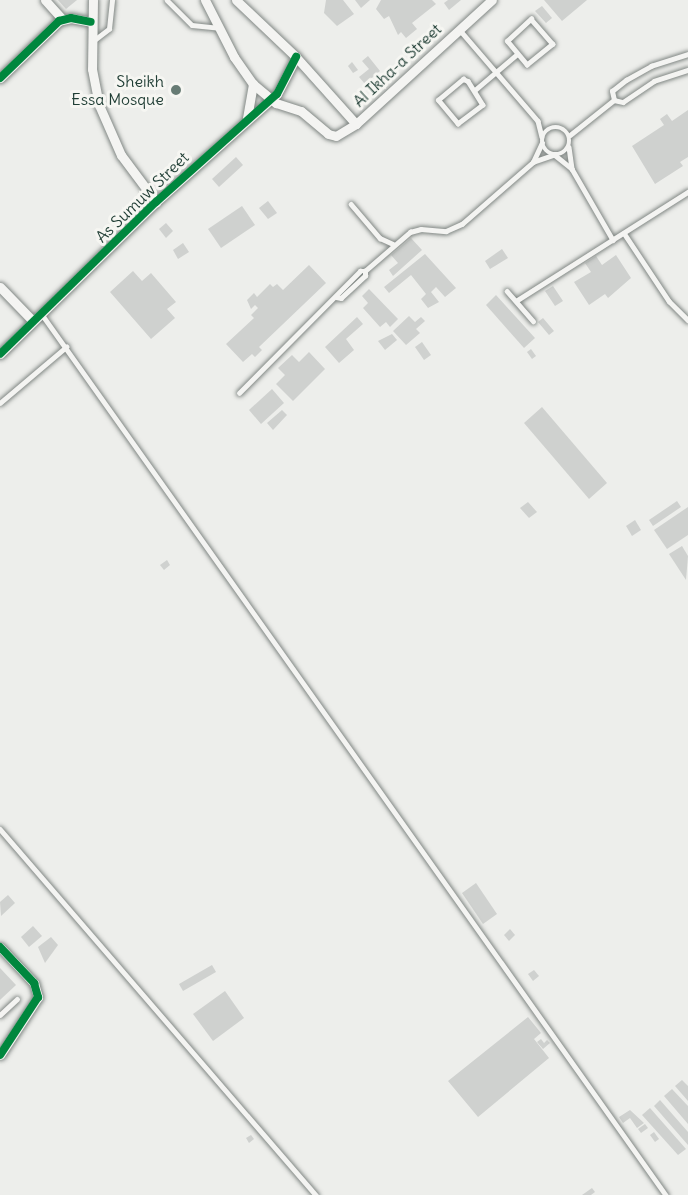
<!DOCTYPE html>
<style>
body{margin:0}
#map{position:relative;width:688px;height:1195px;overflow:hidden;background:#edeeeb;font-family:Delius,sans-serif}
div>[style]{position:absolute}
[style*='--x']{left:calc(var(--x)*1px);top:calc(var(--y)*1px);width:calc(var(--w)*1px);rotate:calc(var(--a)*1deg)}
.building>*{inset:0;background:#cfd1cf}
.roads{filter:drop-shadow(0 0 2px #818784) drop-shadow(0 0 2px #818784)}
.service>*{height:4.5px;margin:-2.25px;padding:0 2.25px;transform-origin:2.25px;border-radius:2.25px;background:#f4f4f2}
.service>.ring{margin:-2.25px;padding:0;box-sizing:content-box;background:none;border:4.5px solid #f4f4f2;border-radius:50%}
.minor>*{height:9px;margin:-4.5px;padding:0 4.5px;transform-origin:4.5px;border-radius:4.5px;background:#f4f4f2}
.cycleway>*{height:8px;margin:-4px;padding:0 4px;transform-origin:4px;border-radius:4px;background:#00873e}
.dots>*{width:16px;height:16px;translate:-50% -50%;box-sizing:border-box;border:3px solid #f6f6f2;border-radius:50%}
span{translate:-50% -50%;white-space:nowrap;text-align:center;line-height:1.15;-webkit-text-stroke:6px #f6f6f2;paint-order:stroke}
.street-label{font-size:16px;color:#1f3d34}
.poi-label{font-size:16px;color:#1f3d34}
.right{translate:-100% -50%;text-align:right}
</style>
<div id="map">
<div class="building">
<div style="clip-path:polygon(58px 0,77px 0,66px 9px)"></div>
<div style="clip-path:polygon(326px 0,343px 0,354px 14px,337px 26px,324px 13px)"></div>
<div style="clip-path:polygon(355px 0,370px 0,361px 8px)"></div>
<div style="clip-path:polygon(381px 0,432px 0,436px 4px,412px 23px,417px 29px,406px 38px,401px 32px,398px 35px,389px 16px,384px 19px,376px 9px)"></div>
<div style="clip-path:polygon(448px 0,461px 0,449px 10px,444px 3px)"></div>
<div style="clip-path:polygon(544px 0,587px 0,562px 21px)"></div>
<div style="clip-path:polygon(542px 6px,552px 18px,546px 23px,535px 11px)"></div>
<div style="clip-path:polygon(368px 56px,380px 71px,365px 84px,359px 77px,369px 69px,362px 61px)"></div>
<div style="clip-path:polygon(352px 62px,358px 70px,353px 73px,348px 66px)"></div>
<div style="clip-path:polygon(688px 110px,688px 157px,680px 162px,683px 166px,655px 184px,632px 146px,664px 125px,660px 119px,667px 114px,672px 121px)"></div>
<div style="clip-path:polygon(236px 157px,243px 165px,219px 187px,212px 179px)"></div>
<div style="clip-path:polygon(268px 201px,277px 213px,268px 219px,259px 208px)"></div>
<div style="clip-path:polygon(242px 206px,255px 225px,221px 248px,208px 229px)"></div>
<div style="clip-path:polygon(166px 223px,173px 231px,166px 238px,159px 229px)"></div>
<div style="clip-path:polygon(411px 238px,422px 250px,393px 276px,389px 270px,398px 263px,391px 255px)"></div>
<div style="clip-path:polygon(183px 243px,189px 252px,178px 259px,173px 250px)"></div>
<div style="clip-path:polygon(502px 249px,508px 258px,490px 269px,485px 261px)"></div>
<div style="clip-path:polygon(425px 254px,456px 288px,445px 297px,436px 287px,431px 292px,439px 302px,428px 308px,421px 299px,426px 294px,411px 275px,389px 293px,384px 287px)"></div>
<div style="clip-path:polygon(616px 255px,631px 278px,608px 298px,605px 294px,589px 305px,574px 282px,591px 272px,585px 263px,596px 256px,602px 265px)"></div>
<div style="clip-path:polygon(309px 265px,326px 283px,259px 347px,262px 350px,255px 357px,252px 354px,243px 362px,226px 344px,254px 318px,251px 315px,258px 308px,255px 305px,251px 309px,247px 300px,254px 293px,257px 297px,270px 284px,273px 287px,277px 284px,283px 290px)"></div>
<div style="clip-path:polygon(133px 271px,142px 281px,151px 273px,176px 302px,167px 309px,175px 318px,151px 339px,110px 292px)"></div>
<div style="clip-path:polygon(553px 286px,563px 301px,555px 306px,545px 291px)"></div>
<div style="clip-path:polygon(369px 289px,398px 319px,390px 327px,386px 322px,380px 327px,363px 308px,368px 303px,362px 296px)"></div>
<div style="clip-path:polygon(496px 295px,535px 338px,524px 348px,486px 305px)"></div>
<div style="clip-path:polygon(409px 316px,415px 322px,421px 317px,425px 321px,416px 329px,420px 333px,406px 345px,393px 331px)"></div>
<div style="clip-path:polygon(357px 317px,363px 324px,346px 339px,354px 350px,339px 363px,325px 347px)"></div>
<div style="clip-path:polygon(543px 318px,554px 331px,549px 335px,538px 322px)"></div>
<div style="clip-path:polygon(392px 334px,397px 340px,385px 350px,378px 341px)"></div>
<div style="clip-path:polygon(422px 342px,431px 355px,424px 360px,415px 347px)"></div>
<div style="clip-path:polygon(531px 349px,536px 356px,532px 359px,527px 352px)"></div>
<div style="clip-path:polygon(309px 352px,325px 369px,293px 401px,276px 384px,285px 375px,278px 368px,292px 355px,299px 362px)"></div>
<div style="clip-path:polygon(272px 389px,284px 403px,261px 424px,249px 410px)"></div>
<div style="clip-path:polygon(542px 407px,607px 483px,589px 499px,524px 423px)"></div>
<div style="clip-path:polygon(282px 410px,287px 415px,273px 430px,267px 423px)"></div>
<div style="clip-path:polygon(677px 501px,681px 507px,653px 526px,649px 520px)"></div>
<div style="clip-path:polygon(528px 502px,537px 512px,529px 518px,520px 508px)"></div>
<div style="clip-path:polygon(688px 507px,688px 535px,667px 549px,654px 530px)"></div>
<div style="clip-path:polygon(635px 520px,641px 530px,632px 536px,626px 526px)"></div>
<div style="clip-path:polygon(682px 546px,688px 556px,686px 580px,669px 554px)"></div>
<div style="clip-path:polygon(167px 560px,170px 565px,164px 570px,160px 565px)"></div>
<div style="clip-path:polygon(476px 883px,497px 914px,483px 924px,462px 893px)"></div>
<div style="clip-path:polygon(8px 895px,15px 903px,1px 916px,0 902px)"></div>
<div style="clip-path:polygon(33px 926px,42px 936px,29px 947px,21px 937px)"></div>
<div style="clip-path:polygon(510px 929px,515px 935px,509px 941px,504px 935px)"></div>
<div style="clip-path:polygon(51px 937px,58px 945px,45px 963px,38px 947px)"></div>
<div style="clip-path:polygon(212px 965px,216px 972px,183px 991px,179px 984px)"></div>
<div style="clip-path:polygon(0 968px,16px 985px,0 1000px)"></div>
<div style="clip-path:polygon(534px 970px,539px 976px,533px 981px,528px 974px)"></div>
<div style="clip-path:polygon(225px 991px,244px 1018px,213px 1041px,193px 1014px)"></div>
<div style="clip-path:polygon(528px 1017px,541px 1033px,534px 1039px,549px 1058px,478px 1117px,448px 1081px)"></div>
<div style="clip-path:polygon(541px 1039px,544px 1043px,547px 1040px,550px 1043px,543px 1049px,537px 1042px)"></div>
<div style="clip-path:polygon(682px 1080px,688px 1086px,688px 1101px,675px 1086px)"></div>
<div style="clip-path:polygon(672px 1089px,688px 1106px,688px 1124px,664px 1096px)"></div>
<div style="clip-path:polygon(660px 1100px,688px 1132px,688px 1145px,654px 1106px)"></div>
<div style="clip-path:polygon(650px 1108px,686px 1149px,678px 1155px,642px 1115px)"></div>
<div style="clip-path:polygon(630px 1110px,644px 1123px,637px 1128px,630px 1118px,623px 1123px,619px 1117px)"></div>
<div style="clip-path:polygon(645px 1124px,648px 1128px,641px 1133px,638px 1129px)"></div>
<div style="clip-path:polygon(654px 1132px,659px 1139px,655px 1142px,650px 1135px)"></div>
<div style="clip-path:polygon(251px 1135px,254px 1139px,249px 1143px,246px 1138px)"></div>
<div style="clip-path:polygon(592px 1188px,595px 1192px,591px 1195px,582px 1195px)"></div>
</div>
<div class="roads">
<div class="service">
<div style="--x:167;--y:0;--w:35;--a:45"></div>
<div style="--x:192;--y:25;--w:27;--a:6"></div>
<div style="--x:531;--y:19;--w:33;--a:49"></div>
<div style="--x:553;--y:44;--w:33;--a:141"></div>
<div style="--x:527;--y:65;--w:31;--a:-130"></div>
<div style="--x:507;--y:41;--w:33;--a:-43"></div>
<div style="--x:459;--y:29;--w:121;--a:49.3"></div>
<div style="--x:538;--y:121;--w:16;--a:76"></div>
<div style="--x:93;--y:41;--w:20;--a:-37"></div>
<div style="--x:109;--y:29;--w:29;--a:-84"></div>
<div style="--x:463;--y:79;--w:5;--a:22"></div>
<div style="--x:468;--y:81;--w:28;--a:58"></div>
<div style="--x:483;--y:105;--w:31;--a:143"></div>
<div style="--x:458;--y:124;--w:31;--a:-130"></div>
<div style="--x:438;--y:100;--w:33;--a:-40"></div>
<div style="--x:475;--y:90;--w:54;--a:-40.5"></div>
<div style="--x:614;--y:100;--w:9;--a:-103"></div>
<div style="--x:612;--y:91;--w:18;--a:-38"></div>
<div style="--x:626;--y:80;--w:29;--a:-29"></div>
<div style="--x:651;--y:66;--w:39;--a:-18"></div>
<div class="ring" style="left:542px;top:127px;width:23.5px;height:23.5px"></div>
<div style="--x:570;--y:135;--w:56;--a:-38.5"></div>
<div style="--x:614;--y:100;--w:9;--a:13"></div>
<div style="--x:623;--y:102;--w:37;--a:-34"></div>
<div style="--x:654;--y:81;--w:36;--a:-18"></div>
<div style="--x:569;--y:147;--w:22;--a:82"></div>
<div style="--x:572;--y:169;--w:82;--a:60"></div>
<div style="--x:555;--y:155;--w:22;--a:39"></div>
<div style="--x:533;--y:162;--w:21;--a:-19"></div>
<div style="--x:351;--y:204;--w:45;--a:49.5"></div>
<div style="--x:380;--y:238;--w:14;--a:25"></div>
<div style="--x:624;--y:233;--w:82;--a:56.5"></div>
<div style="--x:669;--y:301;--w:27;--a:45"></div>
<div style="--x:507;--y:291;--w:40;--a:49"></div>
<div style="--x:336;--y:297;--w:5;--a:11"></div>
<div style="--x:341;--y:298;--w:33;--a:-43"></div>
<div style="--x:365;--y:276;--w:5;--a:-90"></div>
<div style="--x:516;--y:301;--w:204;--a:-32.4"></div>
<div style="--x:41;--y:313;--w:1081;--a:54.68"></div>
<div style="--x:239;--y:393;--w:172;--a:-45.2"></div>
<div style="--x:360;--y:271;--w:5;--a:0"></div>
<div style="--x:365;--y:271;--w:60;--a:-40.9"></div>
<div style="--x:410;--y:232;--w:11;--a:-15"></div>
<div style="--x:421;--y:229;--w:25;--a:5"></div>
<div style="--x:446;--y:231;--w:17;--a:-24"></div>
<div style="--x:462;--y:224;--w:94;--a:-41.1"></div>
<div style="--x:533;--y:162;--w:21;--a:-65"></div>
<div style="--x:0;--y:403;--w:87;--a:-40.3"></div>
<div style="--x:0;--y:829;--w:484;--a:49.2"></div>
<div style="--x:0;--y:1015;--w:23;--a:-43"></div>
</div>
<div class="minor">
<div style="--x:45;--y:0;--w:25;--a:48"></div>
<div style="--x:93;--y:0;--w:69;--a:90.8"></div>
<div style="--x:92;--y:69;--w:37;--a:79"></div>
<div style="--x:99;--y:105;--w:55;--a:66.3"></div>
<div style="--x:121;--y:155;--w:59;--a:53.3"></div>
<div style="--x:205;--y:0;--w:64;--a:63"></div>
<div style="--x:234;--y:57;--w:33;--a:55"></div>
<div style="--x:253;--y:84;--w:30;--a:40"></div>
<div style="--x:276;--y:103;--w:26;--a:18"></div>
<div style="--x:301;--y:111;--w:35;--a:40"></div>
<div style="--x:328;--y:134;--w:8;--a:14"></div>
<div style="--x:336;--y:136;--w:23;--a:-31"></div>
<div style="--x:356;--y:124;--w:184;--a:-42.4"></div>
<div style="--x:236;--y:0;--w:83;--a:43.5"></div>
<div style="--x:296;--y:57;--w:90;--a:48.2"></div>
<div style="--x:0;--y:78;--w:82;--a:-44"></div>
<div style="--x:59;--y:21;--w:12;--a:-14"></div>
<div style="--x:71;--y:18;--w:20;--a:11"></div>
<div style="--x:247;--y:118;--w:35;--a:-80"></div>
<div style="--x:0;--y:287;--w:47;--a:45.9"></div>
<div style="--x:0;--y:354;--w:218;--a:-44.3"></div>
<div style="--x:156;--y:202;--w:162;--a:-41.8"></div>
<div style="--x:277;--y:94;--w:42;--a:-62.8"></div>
<div style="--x:0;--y:947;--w:50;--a:46.6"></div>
<div style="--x:34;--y:983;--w:15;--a:74"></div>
<div style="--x:38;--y:997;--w:69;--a:123.2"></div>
</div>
</div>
<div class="cycleway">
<div style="--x:0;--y:78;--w:82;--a:-44"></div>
<div style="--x:59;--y:21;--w:12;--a:-14"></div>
<div style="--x:71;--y:18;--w:20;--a:11"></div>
<div style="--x:0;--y:354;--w:218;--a:-44.3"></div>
<div style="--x:156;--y:202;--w:162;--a:-41.8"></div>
<div style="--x:277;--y:94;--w:42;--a:-62.8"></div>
<div style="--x:0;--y:947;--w:50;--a:46.6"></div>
<div style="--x:34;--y:983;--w:15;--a:74"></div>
<div style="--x:38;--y:997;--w:69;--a:123.2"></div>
</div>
<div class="dots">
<div style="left:176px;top:90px;background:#677b74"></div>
</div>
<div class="street-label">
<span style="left:397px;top:65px;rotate:-43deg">Al Ikha-a Street</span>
<span style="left:142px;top:197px;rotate:-44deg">As Sumuw Street</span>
</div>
<div class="poi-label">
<span class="right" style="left:164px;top:90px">Sheikh<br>Essa Mosque</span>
</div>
</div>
